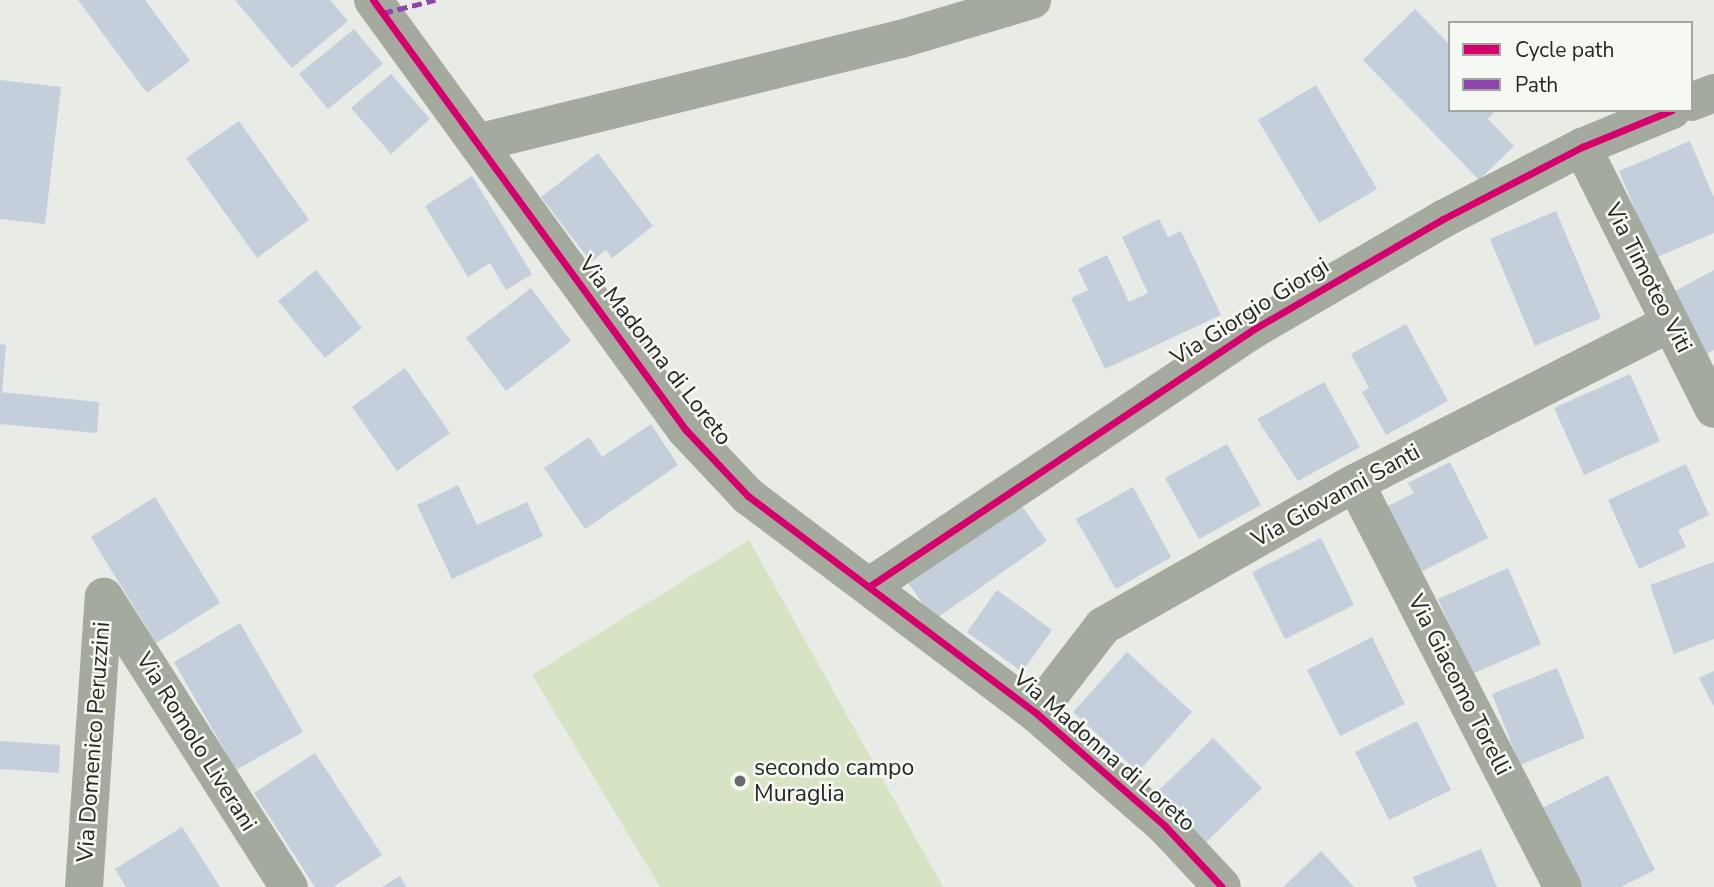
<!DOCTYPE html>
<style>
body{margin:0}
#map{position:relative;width:1714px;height:887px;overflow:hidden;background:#e9ebe6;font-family:"Nunito Sans",sans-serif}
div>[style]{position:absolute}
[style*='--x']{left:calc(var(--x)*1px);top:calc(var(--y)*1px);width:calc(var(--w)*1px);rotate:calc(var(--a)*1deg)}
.green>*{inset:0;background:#d6e4c3}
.building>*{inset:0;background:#c5cedb}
.minor>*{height:38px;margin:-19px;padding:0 19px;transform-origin:19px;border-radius:19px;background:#a5aa9f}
.quiet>*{height:5px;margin-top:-2.5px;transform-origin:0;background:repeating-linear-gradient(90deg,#8e44ad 0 10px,transparent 0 15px)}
.cycleway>*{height:7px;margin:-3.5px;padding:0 3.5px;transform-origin:3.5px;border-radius:3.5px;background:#d6006c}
.dots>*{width:19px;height:19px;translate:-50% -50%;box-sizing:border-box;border:4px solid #f6f9f3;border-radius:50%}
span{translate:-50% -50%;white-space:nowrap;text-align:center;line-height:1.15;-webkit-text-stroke:5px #f6f9f3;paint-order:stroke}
.street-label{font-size:23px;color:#262725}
.poi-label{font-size:23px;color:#262725}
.left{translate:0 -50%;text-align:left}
.legend{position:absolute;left:1448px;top:21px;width:245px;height:91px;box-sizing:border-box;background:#f6f9f3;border:2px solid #a3a5a1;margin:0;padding:9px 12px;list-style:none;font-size:21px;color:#262725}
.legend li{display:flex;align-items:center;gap:14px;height:35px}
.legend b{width:35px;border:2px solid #a3a5a1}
</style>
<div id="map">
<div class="green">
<div style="clip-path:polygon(749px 540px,943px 887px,660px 887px,532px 675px)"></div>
</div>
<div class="building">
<div style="clip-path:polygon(78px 0,145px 0,190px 61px,147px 93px)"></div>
<div style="clip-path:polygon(235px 0,330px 0,348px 21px,292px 68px)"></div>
<div style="clip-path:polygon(1415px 9px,1450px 45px,1450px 110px,1496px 110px,1488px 119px,1514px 146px,1479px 180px,1363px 60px)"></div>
<div style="clip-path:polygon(354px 29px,383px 64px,328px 109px,299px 74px)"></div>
<div style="clip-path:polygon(391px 74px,430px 119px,391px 154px,351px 108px)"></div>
<div style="clip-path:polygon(0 80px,61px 87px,45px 224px,0 219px)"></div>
<div style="clip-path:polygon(1316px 85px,1377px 189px,1319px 223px,1258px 120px)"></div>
<div style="clip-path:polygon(239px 121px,309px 220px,257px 258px,186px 158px)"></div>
<div style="clip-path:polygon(1690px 141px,1714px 198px,1714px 233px,1655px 258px,1619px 171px)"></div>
<div style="clip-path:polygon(598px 153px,653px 226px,612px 258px,606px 250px,591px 262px,541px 197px)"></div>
<div style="clip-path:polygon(472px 176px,532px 274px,506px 290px,490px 263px,468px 277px,425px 206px)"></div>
<div style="clip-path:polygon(1556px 211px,1601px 318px,1535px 346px,1490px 239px)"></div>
<div style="clip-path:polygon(1159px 219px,1168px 237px,1181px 231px,1221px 315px,1105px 369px,1071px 298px,1088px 290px,1078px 269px,1107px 255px,1129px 302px,1148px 293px,1122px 237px)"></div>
<div style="clip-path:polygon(316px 270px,362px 328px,325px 358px,278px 301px)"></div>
<div style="clip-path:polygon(1714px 270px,1714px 350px,1707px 354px,1675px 291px)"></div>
<div style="clip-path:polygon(531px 288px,571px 341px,506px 391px,466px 338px)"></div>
<div style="clip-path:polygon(1406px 324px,1448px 401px,1386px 435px,1362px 392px,1369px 388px,1351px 354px)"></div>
<div style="clip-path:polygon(0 344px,6px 345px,2px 392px,0 392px)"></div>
<div style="clip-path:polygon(405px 368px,450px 433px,397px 471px,352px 407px)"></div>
<div style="clip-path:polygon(1630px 374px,1660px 441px,1584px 475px,1554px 408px)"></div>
<div style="clip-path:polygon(1324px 382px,1360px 447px,1298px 481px,1257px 419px)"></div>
<div style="clip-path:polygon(0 392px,99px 402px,97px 433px,0 424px)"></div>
<div style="clip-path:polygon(651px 424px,678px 465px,585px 529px,544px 468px,589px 437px,602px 457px)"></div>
<div style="clip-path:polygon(1227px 444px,1261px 505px,1199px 539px,1165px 478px)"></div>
<div style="clip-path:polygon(1450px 462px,1488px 538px,1419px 573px,1386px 507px,1414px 493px,1408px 483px)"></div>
<div style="clip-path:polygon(1686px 464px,1709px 515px,1678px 530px,1686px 547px,1639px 569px,1608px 500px)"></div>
<div style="clip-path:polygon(458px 485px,477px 525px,527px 502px,543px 536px,452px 579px,417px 505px)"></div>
<div style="clip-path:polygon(1133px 487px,1171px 557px,1116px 589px,1076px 519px)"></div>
<div style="clip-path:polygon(155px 497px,220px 603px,156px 643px,91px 537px)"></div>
<div style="clip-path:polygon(1019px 502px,1047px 541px,934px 620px,907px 581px)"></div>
<div style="clip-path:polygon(1321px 538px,1354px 605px,1285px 639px,1252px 572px)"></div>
<div style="clip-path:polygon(1714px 562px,1714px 639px,1674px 654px,1650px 585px)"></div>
<div style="clip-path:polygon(1508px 568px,1541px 644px,1472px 674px,1438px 599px)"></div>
<div style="clip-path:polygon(997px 590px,1052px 630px,1022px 672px,967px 632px)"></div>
<div style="clip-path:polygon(240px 623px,303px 732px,236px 770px,174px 662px)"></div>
<div style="clip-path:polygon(1372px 637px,1405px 704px,1340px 736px,1307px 670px)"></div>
<div style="clip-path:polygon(1127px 652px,1192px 712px,1138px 772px,1073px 712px)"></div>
<div style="clip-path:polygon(1557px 668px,1585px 738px,1520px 765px,1492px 694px)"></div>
<div style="clip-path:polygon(1714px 671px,1714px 707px,1699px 678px)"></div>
<div style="clip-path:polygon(1417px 721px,1451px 790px,1389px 820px,1355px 752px)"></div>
<div style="clip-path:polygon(1213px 738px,1262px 788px,1202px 846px,1153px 796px)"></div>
<div style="clip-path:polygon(0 741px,60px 745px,59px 773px,0 769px)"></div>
<div style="clip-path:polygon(315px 753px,382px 855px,333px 887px,315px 887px,254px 793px)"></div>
<div style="clip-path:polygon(1608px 775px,1655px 870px,1621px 887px,1581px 887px,1542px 808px)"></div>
<div style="clip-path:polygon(182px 827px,220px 887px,126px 887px,115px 869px)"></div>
<div style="clip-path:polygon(1481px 849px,1497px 887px,1417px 887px,1413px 877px)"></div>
<div style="clip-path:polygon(1321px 851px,1354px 887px,1283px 887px)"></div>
<div style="clip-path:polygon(400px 876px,406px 887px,382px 887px)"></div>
</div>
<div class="minor">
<div style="--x:373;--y:0;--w:530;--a:53.97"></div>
<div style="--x:685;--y:429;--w:92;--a:46.8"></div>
<div style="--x:748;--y:496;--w:361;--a:37"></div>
<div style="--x:1036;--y:713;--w:171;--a:41.2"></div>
<div style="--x:1165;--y:826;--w:83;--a:46.9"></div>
<div style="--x:1691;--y:102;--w:25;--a:-21"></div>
<div style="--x:477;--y:143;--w:437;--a:-13.8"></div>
<div style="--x:901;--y:39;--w:137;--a:-16.6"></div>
<div style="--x:1582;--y:147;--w:293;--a:63.3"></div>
<div style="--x:1355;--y:483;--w:454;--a:62.8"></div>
<div style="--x:870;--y:586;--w:462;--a:-33.8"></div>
<div style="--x:1254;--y:329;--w:219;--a:-30.2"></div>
<div style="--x:1443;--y:219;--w:157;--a:-27.4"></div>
<div style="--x:1582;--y:147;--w:97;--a:-22.3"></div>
<div style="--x:104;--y:597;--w:344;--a:57.5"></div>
<div style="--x:1036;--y:713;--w:110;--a:-52.4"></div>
<div style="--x:1103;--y:626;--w:290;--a:-29.6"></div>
<div style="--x:1355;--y:483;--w:353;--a:-26.9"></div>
<div style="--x:84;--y:887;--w:291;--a:-86.1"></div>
</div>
<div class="quiet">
<div style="--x:383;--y:13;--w:54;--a:-14"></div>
</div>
<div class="cycleway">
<div style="--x:373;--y:0;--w:530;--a:53.97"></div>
<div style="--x:685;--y:429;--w:92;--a:46.8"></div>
<div style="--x:748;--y:496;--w:361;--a:37"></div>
<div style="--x:1036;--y:713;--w:171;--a:41.2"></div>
<div style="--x:1165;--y:826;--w:83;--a:46.9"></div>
<div style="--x:870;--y:586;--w:462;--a:-33.8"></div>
<div style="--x:1254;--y:329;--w:219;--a:-30.2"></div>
<div style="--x:1443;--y:219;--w:157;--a:-27.4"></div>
<div style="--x:1582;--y:147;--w:97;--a:-22.3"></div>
</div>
<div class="dots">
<div style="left:740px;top:781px;background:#6a6c69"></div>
</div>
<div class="street-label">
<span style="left:1648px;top:278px;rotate:63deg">Via Timoteo Viti</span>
<span style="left:1250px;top:312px;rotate:-32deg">Via Giorgio Giorgi</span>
<span style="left:655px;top:351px;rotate:52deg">Via Madonna di Loreto</span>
<span style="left:1336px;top:496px;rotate:-29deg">Via Giovanni Santi</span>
<span style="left:1459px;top:685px;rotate:63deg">Via Giacomo Torelli</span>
<span style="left:94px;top:742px;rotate:-86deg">Via Domenico Peruzzini</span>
<span style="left:196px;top:742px;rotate:58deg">Via Romolo Liverani</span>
<span style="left:1104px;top:751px;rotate:41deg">Via Madonna di Loreto</span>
</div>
<div class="poi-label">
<span class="left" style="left:754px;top:781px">secondo campo<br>Muraglia</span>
</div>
<ul class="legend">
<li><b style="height:9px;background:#d6006c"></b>Cycle path</li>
<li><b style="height:9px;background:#8e44ad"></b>Path</li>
</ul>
</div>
